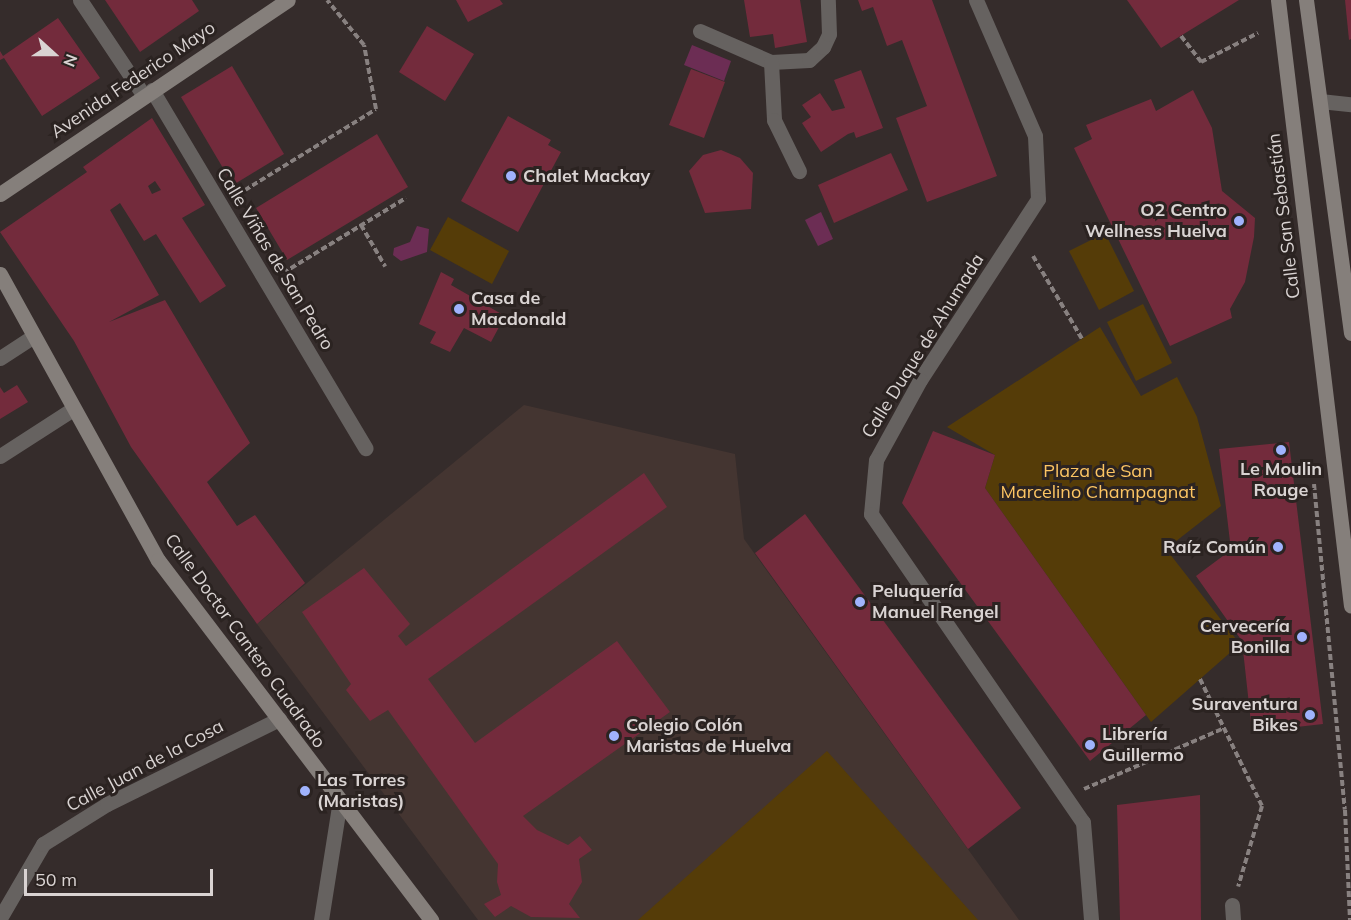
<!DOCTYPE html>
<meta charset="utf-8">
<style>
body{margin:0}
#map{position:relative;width:1351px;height:920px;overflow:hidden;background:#352c2b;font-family:Mulish,sans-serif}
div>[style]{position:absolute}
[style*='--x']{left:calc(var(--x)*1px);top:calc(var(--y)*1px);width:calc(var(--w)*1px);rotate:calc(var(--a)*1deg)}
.built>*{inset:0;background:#443531}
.green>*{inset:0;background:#553c08}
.water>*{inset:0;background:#6c2d54}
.building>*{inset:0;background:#732b3c}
.path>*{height:4px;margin-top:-2px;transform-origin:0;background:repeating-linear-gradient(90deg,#888180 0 6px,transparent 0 9px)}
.street>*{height:15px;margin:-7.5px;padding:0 7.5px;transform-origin:7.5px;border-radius:7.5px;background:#666260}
.secondary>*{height:15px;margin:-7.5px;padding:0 7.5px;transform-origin:7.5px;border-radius:7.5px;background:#857f7b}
.dots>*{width:16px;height:16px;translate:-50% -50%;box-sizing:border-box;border:3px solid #2b2321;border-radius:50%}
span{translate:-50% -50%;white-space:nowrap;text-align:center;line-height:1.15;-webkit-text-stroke:6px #2b2321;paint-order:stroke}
.street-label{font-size:18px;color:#d9d3d2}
.poi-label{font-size:18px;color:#d9d3d2;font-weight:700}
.left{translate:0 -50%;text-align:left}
.right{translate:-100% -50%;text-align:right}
.park-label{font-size:18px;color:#fdc563}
.north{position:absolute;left:24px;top:24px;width:60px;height:60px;-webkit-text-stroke:4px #2b2321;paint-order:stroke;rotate:111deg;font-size:16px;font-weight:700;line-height:24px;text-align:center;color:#d9d3d2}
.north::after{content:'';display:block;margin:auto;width:21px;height:27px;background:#d9d3d2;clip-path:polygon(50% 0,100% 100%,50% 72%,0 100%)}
.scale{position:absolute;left:24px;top:869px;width:189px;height:27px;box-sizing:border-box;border:3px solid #d9d3d2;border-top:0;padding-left:8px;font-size:18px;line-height:21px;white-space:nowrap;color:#d9d3d2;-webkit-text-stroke:4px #2b2321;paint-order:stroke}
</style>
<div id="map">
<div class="built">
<div style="clip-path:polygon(524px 405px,735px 454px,744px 539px,1019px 920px,478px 920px,257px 624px)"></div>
</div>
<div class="green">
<div style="clip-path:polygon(448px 217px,509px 251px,492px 284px,430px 250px)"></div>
<div style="clip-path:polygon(1105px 233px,1134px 291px,1099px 310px,1069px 251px)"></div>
<div style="clip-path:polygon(1143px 304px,1172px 363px,1136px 381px,1107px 322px)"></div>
<div style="clip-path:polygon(1100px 327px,1141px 396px,1177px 377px,1197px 417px,1221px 506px,1166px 549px,1240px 644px,1151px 722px,985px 488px,995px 455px,947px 427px)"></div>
<div style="clip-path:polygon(827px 751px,978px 920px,638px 920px)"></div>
</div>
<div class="water">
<div style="clip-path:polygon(692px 45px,731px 61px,724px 81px,684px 65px)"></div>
<div style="clip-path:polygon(821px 212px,833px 239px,818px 246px,805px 220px)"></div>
<div style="clip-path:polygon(417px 226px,429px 229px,427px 252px,401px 261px,393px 255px,394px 248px,410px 242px)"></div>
</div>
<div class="building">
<div style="clip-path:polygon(105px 0,192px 0,199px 11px,140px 52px)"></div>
<div style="clip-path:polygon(456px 0,500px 0,503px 4px,468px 22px)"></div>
<div style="clip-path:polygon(744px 0,800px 0,807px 42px,775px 48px,773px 34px,750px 37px)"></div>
<div style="clip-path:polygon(858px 0,932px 0,997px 176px,927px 202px,896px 118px,927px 106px,902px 40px,887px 46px,873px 7px,862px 11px)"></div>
<div style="clip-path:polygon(1127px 0,1239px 0,1161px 48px)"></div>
<div style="clip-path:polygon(1345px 0,1351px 0,1351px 39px,1349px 40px)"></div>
<div style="clip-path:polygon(58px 18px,100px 78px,42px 116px,4px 58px,0 60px,0 51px,3px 56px)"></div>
<div style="clip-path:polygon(427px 26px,474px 54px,445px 101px,399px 72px)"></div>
<div style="clip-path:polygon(232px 66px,284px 154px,233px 185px,181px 97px)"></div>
<div style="clip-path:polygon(691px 69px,725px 82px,704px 138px,669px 125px)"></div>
<div style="clip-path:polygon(861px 70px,883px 128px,856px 138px,854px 132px,848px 134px,821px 152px,802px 123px,811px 117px,802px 105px,820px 93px,832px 111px,845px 108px,834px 80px)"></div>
<div style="clip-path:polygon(1193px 90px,1212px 128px,1222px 191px,1255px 218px,1254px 237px,1245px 282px,1230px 309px,1232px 318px,1170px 346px,1074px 148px,1092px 139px,1086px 125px,1151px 99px,1156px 111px)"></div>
<div style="clip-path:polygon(508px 116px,551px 140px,548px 145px,561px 152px,518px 232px,461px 201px)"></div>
<div style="clip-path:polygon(evenodd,152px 118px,205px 205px,182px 218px,226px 286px,200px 303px,156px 234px,144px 241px,120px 203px,110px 210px,159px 295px,109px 322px,165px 300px,250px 443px,207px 482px,237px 526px,255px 515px,305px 583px,257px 624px,131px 447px,74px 341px,0 232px,87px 172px,83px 167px,152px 118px,155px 181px,161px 190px,152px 194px,148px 186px,155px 181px)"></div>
<div style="clip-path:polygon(377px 134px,408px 187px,287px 260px,256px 208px)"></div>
<div style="clip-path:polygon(721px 150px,740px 158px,753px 173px,751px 209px,705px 213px,689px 171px,703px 155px)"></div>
<div style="clip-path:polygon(891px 153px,908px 190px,834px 223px,818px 185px)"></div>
<div style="clip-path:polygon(441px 272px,454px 279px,451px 285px,505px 316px,491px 342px,464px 328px,450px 352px,430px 343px,436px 332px,419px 324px)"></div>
<div style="clip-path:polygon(17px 385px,28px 402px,0 419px,0 387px,4px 393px)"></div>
<div style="clip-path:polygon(933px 431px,995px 455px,985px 488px,1146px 715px,1090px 761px,902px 503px)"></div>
<div style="clip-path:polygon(1289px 442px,1323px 724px,1252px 732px,1242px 641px,1196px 576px,1231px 550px,1219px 449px)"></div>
<div style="clip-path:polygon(644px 473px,667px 507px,428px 679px,475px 743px,617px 641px,670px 712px,523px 816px,537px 830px,568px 845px,580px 836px,592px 850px,579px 859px,582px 882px,569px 904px,580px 918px,531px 917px,511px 906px,495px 917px,484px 904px,501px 895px,497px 882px,498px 864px,388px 710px,370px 721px,346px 690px,351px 684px,302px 612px,364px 568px,410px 624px,398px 636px,406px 646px)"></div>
<div style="clip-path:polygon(805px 514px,1021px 808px,968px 849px,755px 553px)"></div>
<div style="clip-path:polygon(1200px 795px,1201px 920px,1120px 920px,1117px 805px)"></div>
</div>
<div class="path">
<div style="--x:1181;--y:36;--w:33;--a:52"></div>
<div style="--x:1201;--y:62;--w:64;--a:-27"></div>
<div style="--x:237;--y:195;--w:163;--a:-31.7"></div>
<div style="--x:376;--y:109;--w:65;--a:-100.6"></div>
<div style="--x:364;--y:45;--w:58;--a:-129.4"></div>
<div style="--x:361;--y:225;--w:48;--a:59.7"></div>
<div style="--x:1033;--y:256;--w:96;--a:59.4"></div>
<div style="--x:283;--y:273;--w:144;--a:-31.4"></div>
<div style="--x:1314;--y:484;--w:327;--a:84.6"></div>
<div style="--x:1345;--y:810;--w:110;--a:87.4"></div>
<div style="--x:1200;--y:679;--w:141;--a:64"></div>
<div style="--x:1262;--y:806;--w:84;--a:106.5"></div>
<div style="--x:1084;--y:789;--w:153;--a:-23.5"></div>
</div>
<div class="street">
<div style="--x:80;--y:0;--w:115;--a:56.3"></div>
<div style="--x:976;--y:0;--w:148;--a:66.5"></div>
<div style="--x:1035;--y:136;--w:63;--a:87.3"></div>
<div style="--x:1038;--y:199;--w:216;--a:123.1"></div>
<div style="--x:920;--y:380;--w:91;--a:118.8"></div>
<div style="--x:876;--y:460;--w:54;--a:95.3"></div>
<div style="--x:871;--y:514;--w:374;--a:55.5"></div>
<div style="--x:1083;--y:822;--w:98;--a:85.3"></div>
<div style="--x:700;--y:31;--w:77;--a:23.6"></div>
<div style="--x:771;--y:62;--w:38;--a:-3"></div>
<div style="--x:809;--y:60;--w:19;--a:-43"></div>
<div style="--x:823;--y:47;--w:14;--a:-65"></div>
<div style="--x:829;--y:34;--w:34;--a:-92"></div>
<div style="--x:771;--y:62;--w:58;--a:87"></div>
<div style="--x:774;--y:120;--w:57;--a:63.9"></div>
<div style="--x:152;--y:90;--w:417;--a:59.2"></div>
<div style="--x:1320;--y:101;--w:31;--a:6"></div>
<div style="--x:0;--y:358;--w:38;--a:-33"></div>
<div style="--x:0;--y:456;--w:87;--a:-32.8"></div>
<div style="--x:1232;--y:905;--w:15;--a:86"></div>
<div style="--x:0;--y:918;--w:86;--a:-59.8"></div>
<div style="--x:43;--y:844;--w:75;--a:-32"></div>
<div style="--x:107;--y:804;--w:192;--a:-26.3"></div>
<div style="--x:321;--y:920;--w:121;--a:-81"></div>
</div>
<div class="secondary">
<div style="--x:1278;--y:0;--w:610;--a:83.13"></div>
<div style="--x:1306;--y:0;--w:336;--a:82.3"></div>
<div style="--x:0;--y:194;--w:347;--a:-34"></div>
<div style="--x:0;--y:274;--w:327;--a:61.1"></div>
<div style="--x:158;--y:560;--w:452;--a:52.8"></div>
</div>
<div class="dots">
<div style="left:511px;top:176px;background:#a0b3fd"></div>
<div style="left:1239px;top:221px;background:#a0b3fd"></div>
<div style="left:459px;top:309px;background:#a0b3fd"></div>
<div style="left:1281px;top:450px;background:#a0b3fd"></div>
<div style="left:1278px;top:547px;background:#a0b3fd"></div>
<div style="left:860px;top:602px;background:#a0b3fd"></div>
<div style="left:1302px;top:637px;background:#a0b3fd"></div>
<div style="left:1310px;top:715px;background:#a0b3fd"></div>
<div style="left:614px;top:736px;background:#a0b3fd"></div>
<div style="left:1090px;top:745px;background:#a0b3fd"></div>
<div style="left:305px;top:791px;background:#a0b3fd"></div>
</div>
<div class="street-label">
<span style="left:133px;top:80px;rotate:-34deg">Avenida Federico Mayo</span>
<span style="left:1284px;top:216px;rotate:-97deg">Calle San Sebastián</span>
<span style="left:275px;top:259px;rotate:59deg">Calle Viñas de San Pedro</span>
<span style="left:923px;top:346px;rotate:-58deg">Calle Duque de Ahumada</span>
<span style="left:245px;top:641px;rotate:54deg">Calle Doctor Cantero Cuadrado</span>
<span style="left:145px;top:766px;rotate:-28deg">Calle Juan de la Cosa</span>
</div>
<div class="poi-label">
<span class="left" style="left:523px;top:176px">Chalet Mackay</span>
<span class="right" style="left:1227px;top:221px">O2 Centro<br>Wellness Huelva</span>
<span class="left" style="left:471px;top:309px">Casa de<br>Macdonald</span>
<span style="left:1281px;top:480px">Le Moulin<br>Rouge</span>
<span class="right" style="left:1266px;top:547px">Raíz Común</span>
<span class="left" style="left:872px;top:602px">Peluquería<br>Manuel Rengel</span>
<span class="right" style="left:1290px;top:637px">Cervecería<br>Bonilla</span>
<span class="right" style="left:1298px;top:715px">Suraventura<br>Bikes</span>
<span class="left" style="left:626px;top:736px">Colegio Colón<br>Maristas de Huelva</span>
<span class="left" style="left:1102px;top:745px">Librería<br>Guillermo</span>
<span class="left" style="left:317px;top:791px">Las Torres<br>(Maristas)</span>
</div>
<div class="park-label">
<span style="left:1098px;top:482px">Plaza de San<br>Marcelino Champagnat</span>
</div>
<div class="north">N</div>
<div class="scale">50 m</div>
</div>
